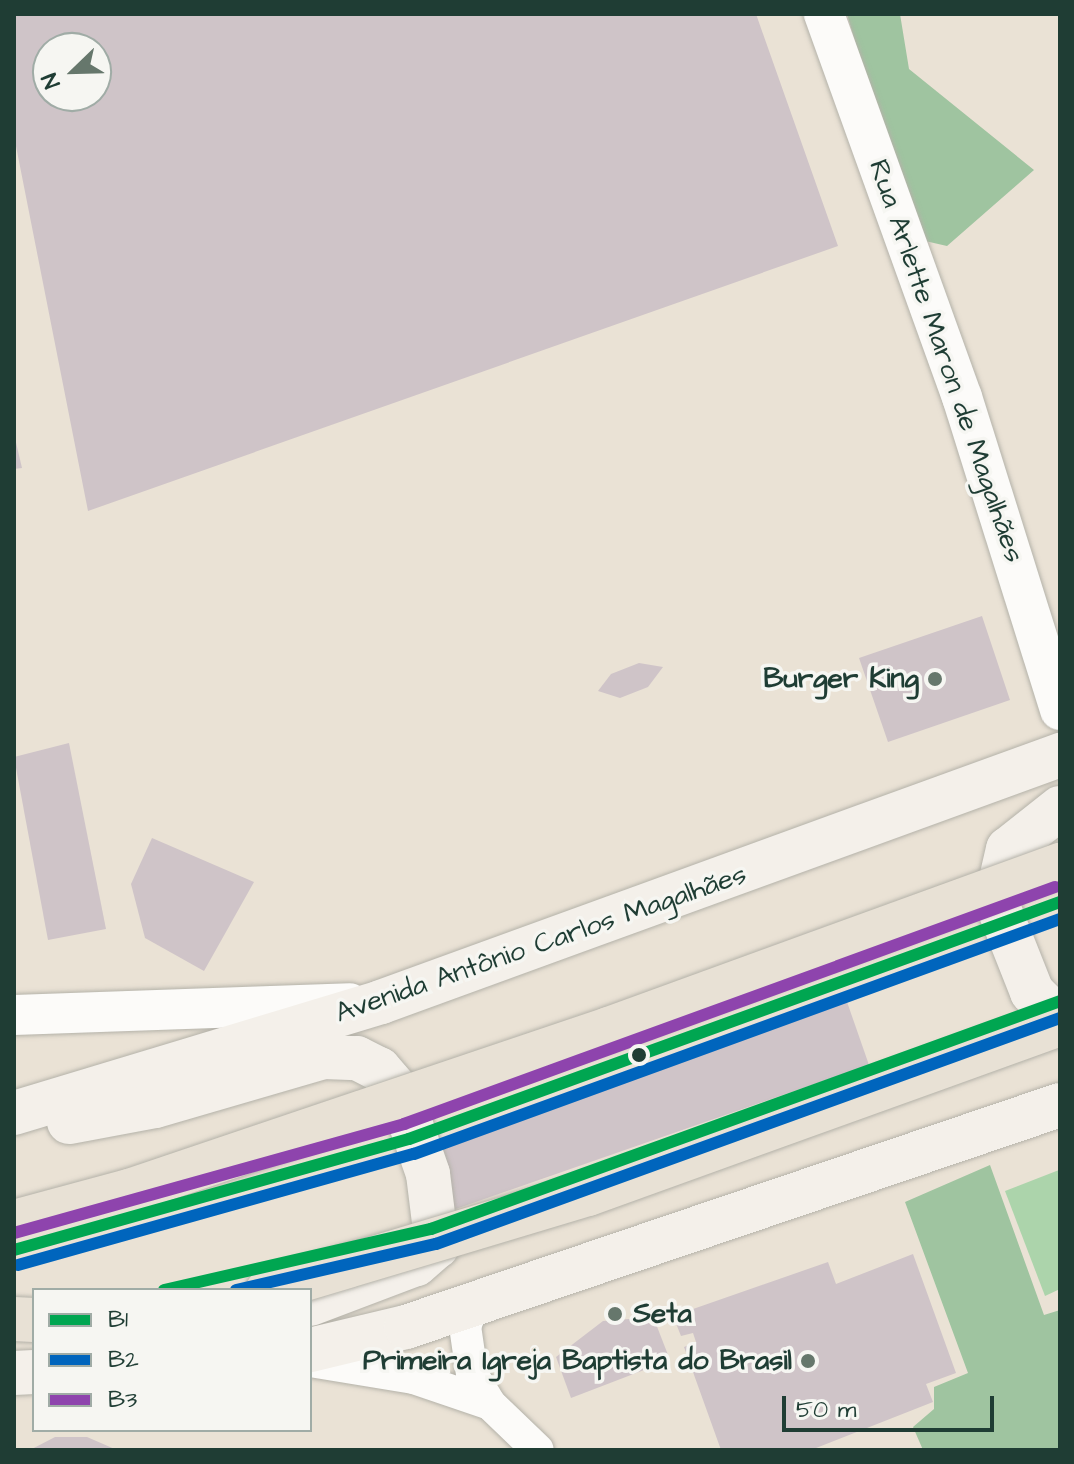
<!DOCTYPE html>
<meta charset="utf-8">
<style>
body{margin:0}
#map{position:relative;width:1074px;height:1464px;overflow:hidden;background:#eae2d5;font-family:"Architects Daughter",sans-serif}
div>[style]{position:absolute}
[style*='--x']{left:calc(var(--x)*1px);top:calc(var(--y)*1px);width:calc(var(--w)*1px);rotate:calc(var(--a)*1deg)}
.green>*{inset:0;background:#acd4ab}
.forest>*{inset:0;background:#9fc4a0}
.building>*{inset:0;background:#cfc4c8}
.roads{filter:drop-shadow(0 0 2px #b4b2a9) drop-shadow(0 0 2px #b4b2a9)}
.minor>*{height:32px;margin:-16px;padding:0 16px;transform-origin:16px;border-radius:16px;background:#fcfbf9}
.tertiary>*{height:40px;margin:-20px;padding:0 20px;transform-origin:20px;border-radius:20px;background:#fcfbf9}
.secondary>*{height:44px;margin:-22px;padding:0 22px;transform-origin:22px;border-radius:22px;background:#f4f0ea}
.primary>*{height:44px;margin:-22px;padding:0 22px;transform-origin:22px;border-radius:22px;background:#e8e1d5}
.bridges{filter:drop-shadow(0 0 2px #b4b2a9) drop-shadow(0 0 2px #b4b2a9)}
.primary-bridge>*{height:44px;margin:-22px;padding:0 22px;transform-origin:22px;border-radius:22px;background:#e8e1d5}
.bus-1>*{height:12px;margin:-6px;padding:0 6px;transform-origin:6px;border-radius:6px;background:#00a651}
.bus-2>*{height:12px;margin:-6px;padding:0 6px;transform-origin:6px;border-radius:6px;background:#0065bd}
.bus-3>*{height:12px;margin:-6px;padding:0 6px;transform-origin:6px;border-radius:6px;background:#8e44ad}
.dots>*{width:22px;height:22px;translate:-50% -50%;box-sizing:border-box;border:4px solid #f6f6f2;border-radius:50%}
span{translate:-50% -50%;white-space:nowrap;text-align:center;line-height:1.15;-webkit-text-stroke:7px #f6f6f2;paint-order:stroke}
.street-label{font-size:28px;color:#1f3d34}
.poi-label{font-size:28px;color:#1f3d34;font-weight:700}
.right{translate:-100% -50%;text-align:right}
.left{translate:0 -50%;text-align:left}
.frame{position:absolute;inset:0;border:16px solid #1f3d34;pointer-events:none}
.legend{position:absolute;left:32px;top:1288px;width:280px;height:144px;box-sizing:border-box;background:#f6f6f2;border:2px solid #a0aca6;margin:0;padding:10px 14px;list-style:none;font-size:24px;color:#1f3d34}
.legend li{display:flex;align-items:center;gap:16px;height:40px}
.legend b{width:40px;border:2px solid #a0aca6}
.north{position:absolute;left:32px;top:32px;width:80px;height:80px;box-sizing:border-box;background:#f6f6f2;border:2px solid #a0aca6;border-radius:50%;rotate:247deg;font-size:22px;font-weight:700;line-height:32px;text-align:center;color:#1f3d34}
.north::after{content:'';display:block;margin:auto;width:28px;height:36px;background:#66776c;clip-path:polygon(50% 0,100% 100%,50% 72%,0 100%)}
.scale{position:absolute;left:782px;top:1396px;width:212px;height:36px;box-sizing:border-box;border:4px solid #1f3d34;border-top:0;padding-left:10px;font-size:24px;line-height:28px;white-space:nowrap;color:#1f3d34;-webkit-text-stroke:6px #f6f6f2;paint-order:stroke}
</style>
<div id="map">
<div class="green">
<div style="clip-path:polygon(1059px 1170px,1060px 1289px,1045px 1296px,1005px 1191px)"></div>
</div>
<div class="forest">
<div style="clip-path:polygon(847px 14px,900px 14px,909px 69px,1034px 170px,947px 246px,912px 238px)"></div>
<div style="clip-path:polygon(990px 1165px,1044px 1315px,1060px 1310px,1060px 1450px,923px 1450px,913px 1427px,934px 1409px,934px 1387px,968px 1373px,905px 1202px)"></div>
</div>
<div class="building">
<div style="clip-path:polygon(evenodd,14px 14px,756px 14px,838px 246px,88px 511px,14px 136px,14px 14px,48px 48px,96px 48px,96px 96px,48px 96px,48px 48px)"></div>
<div style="clip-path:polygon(14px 434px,22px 468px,14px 469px)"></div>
<div style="clip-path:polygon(982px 616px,1010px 700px,888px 742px,859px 658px)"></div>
<div style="clip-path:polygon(639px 663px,663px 667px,648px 687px,620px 698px,598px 691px,611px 674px)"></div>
<div style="clip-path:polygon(69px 743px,106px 929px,48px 940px,14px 757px)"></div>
<div style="clip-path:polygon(152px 838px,254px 882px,204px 971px,145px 938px,131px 884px)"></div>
<div style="clip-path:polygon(846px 999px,869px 1065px,430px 1218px,406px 1153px)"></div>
<div style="clip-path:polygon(913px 1254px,956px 1373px,926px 1384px,933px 1402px,811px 1450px,721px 1450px,684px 1347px,696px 1342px,693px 1333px,681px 1336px,673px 1316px,828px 1262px,836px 1284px)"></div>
<div style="clip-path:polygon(629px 1319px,656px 1324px,670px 1360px,571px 1398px,556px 1357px,603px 1321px)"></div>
<div style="clip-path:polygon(55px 1437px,87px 1437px,117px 1450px,30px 1450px)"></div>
</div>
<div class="roads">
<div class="minor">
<div style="--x:474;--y:1304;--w:24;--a:112"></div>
<div style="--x:465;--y:1326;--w:49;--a:81.7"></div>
<div style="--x:472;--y:1374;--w:35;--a:59"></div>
<div style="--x:490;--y:1404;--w:66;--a:43.8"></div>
<div style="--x:310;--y:1361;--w:105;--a:9.3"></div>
<div style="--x:414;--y:1378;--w:80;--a:18.9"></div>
</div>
<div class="tertiary">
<div style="--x:824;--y:14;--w:407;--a:70.2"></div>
<div style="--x:962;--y:397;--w:328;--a:72.6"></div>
<div style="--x:14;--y:1015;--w:336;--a:-2"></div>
</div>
<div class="secondary">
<div style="--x:1060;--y:808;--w:66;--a:141.7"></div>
<div style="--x:1008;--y:849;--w:53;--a:103"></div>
<div style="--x:996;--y:901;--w:98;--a:68.4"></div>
<div style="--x:1032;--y:992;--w:40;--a:45"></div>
<div style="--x:14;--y:1113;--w:383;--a:-16.8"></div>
<div style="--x:381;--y:1002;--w:723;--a:-19.99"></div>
<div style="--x:69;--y:1122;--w:87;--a:-10.5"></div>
<div style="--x:155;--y:1106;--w:176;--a:-16.2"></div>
<div style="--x:324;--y:1057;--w:33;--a:2"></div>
<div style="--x:357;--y:1058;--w:25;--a:27"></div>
<div style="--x:379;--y:1069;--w:32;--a:49"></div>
<div style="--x:400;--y:1093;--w:86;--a:70.9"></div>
<div style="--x:428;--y:1174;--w:73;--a:82.9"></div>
<div style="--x:437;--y:1246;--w:28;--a:139"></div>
<div style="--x:416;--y:1264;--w:113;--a:159.3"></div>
<div style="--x:310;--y:1350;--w:99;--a:-13.5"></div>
<div style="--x:406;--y:1327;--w:691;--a:-18.75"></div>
<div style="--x:14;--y:1373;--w:20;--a:-3"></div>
</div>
<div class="primary">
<div style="--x:14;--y:1319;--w:20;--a:3"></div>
</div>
</div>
<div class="bridges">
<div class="primary-bridge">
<div style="--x:14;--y:1222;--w:119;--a:-15.1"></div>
<div style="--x:129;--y:1191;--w:507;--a:-18.65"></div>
<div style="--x:609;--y:1029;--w:480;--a:-20"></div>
<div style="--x:268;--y:1290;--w:334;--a:-16.7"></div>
<div style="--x:588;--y:1194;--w:502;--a:-19.81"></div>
</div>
</div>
<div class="bus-1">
<div style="--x:14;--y:1250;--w:410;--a:-15.7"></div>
<div style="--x:409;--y:1139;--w:693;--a:-20"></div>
<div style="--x:164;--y:1290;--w:274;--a:-12.9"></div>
<div style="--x:431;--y:1229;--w:669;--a:-19.92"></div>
</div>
<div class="bus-2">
<div style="--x:18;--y:1265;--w:411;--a:-15.7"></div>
<div style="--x:414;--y:1154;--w:687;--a:-19.99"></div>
<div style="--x:236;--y:1290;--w:205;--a:-13"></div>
<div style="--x:436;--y:1244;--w:664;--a:-19.91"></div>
</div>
<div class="bus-3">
<div style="--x:14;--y:1233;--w:405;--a:-15.6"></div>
<div style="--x:404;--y:1124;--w:693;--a:-20"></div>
</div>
<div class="dots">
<div style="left:935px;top:679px;background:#66776c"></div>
<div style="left:639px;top:1055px;background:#1f3d34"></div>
<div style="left:615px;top:1314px;background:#66776c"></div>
<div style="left:808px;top:1361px;background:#66776c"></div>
</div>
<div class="street-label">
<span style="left:946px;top:361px;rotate:71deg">Rua Arlette Maron de Magalhães</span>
<span style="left:541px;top:944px;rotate:-19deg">Avenida Antônio Carlos Magalhães</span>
</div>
<div class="poi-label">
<span class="right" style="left:919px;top:679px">Burger King</span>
<span class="left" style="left:633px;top:1314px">Seta</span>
<span class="right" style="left:792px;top:1361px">Primeira Igreja Baptista do Brasil</span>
</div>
<div class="frame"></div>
<ul class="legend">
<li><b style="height:10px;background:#00a651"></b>B1</li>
<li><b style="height:10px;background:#0065bd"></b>B2</li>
<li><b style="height:10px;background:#8e44ad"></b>B3</li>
</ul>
<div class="north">N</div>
<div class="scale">50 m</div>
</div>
